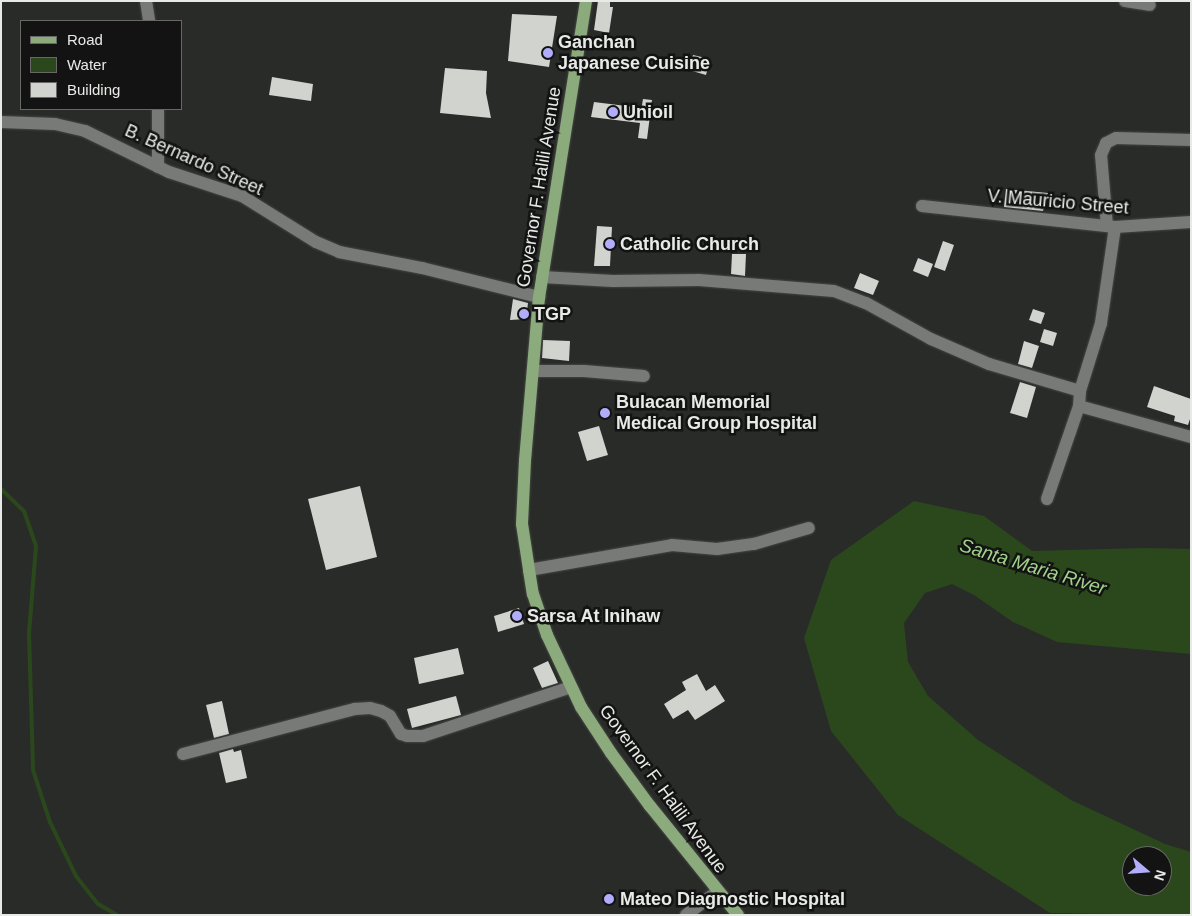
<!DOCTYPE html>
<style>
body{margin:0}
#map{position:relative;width:1192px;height:916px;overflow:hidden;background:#292b28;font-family:Arial,sans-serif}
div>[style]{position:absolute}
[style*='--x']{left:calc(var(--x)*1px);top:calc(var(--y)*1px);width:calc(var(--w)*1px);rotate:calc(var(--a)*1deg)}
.water>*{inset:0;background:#2b481c}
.stream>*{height:4px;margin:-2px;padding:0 2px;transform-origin:2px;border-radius:2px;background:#2b481c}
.building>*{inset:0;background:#d1d3cf}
.roads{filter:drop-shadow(0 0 1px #454744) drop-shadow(0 0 1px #454744)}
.minor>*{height:12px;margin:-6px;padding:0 6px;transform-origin:6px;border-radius:6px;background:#787a77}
.major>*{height:12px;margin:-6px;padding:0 6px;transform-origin:6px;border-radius:6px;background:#8cab7d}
.dots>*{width:14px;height:14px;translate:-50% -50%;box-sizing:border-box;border:2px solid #121312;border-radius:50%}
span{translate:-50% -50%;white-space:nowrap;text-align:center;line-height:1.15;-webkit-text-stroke:5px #121312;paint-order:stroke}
.poi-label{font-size:18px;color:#e8eae7;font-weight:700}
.left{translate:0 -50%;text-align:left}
.street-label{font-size:18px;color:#e8eae7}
.water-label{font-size:19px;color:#a1d18b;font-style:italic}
.frame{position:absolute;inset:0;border:2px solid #e8eae7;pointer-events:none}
.legend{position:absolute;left:20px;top:20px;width:162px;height:90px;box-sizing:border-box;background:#121312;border:1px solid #686967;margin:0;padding:6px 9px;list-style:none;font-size:15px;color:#e8eae7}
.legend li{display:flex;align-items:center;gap:10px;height:25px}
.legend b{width:25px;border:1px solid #686967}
.north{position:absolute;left:1122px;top:846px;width:50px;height:50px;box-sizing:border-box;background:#121312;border:1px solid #686967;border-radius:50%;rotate:108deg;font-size:14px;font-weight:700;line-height:20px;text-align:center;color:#e8eae7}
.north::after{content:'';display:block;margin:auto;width:18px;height:22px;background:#b1adfa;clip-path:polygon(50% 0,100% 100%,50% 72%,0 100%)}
</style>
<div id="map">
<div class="water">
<div style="clip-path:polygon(evenodd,914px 501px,984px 516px,1032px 551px,1145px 548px,1191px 549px,1191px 654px,1057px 642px,1013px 622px,974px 595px,952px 584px,925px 593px,904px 623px,908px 662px,928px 696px,978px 740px,1071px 800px,1165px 844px,1191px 852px,1191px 915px,1050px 913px,898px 815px,831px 731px,804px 638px,831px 560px,914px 501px,1132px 856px,1162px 856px,1162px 886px,1132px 886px,1132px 856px)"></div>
</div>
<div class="stream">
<div style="--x:1;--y:489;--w:32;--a:44"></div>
<div style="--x:24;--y:511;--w:37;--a:71"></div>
<div style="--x:36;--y:546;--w:87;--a:94.6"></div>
<div style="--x:29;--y:633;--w:137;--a:88.3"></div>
<div style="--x:33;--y:770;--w:55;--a:71.9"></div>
<div style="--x:50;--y:822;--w:60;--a:64.3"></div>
<div style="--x:76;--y:876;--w:36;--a:52"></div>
<div style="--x:98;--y:904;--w:22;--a:30"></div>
</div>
<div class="building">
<div style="clip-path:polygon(598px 1px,610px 1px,610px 7px,613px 7px,609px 33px,594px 30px)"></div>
<div style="clip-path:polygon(512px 14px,557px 16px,549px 67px,508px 61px)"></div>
<div style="clip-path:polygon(693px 55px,710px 59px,706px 75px,689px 70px)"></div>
<div style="clip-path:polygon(445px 68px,487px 71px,486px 93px,491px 118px,440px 113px)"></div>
<div style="clip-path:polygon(272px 77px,313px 84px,311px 101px,269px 95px)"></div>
<div style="clip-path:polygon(643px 99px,652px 100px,647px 139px,638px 138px,640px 123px,591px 117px,594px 102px,634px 107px,634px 110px,641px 111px)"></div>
<div style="clip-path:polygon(1006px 189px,1048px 193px,1043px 211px,1004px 207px)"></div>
<div style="clip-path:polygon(597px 226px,612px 227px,610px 266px,594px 266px)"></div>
<div style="clip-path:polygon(943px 241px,954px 245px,945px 271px,934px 267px)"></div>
<div style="clip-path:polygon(732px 254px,746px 254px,745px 276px,731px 274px)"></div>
<div style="clip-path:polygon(918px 258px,933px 264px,928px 277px,913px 271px)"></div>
<div style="clip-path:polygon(860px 273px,879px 281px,873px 295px,854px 288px)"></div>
<div style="clip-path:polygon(513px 299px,528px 303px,526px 319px,510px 320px)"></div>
<div style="clip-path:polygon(1033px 309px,1045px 313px,1041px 324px,1029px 320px)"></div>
<div style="clip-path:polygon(1044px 329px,1057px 333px,1053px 346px,1040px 342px)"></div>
<div style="clip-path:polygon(543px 340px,570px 341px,569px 361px,542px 358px)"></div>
<div style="clip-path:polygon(1024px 341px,1039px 346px,1032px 368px,1018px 364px)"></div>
<div style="clip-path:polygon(1020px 382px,1036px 387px,1027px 418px,1010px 413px)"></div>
<div style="clip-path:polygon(1154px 386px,1191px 399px,1191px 416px,1188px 425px,1174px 421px,1175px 416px,1147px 407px)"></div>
<div style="clip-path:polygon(599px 426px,608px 455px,587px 461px,578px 432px)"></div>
<div style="clip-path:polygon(360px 486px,377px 557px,326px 570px,308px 499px)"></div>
<div style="clip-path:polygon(519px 608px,524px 624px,498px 632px,494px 616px)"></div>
<div style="clip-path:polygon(458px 648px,464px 674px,419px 684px,414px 658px)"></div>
<div style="clip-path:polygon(548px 661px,558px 683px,542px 688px,533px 668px)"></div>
<div style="clip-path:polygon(697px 674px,706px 691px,715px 685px,725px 701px,695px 720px,688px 710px,673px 719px,664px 704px,686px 690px,682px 682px)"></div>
<div style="clip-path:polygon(456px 696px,461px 715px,412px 728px,407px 709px)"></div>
<div style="clip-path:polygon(222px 701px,229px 734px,214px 738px,206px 705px)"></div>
<div style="clip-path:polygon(233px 749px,234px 752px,241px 750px,247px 778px,226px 783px,219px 753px)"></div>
</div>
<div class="roads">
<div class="minor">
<div style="--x:146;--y:1;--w:20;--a:81"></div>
<div style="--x:1125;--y:1;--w:25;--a:9"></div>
<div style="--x:158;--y:109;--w:58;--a:90"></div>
<div style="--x:1;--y:122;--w:54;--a:2.1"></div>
<div style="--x:55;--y:124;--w:31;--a:13"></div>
<div style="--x:85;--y:131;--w:93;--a:26"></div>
<div style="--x:169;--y:172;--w:77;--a:18.2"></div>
<div style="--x:242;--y:196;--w:87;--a:31.9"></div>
<div style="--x:316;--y:242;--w:25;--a:23"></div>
<div style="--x:339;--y:252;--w:85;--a:10.9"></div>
<div style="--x:422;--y:268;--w:121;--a:13.9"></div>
<div style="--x:922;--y:206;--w:194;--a:6.2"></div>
<div style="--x:1115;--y:227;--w:76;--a:-3.8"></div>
<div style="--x:1107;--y:226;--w:71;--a:-94.8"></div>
<div style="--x:1101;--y:155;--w:13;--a:-67"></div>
<div style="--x:1106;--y:143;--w:11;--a:-27"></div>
<div style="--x:1116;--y:138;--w:75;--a:1.5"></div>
<div style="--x:542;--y:277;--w:71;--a:3.2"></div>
<div style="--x:613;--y:281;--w:86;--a:-0.7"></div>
<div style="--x:699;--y:280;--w:135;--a:4.7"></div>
<div style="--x:834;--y:291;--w:34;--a:21"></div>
<div style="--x:866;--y:303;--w:74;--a:29"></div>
<div style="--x:931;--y:339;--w:63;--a:23.3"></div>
<div style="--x:989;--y:364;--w:95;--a:16.5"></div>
<div style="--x:533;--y:371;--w:51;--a:0"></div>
<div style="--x:584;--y:371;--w:60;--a:4.8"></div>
<div style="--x:1079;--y:406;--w:116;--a:15.5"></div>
<div style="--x:1047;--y:499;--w:98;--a:-71"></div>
<div style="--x:1079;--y:406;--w:15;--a:-86"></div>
<div style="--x:1080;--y:391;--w:71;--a:-72.8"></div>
<div style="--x:1101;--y:323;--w:97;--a:-81.7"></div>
<div style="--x:529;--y:570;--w:145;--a:-9.9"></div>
<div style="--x:672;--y:545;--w:45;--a:5.1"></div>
<div style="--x:717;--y:549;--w:37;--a:-8"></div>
<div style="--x:754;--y:544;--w:57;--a:-16.2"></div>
<div style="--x:183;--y:754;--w:178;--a:-14.7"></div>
<div style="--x:355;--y:709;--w:15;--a:-4"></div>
<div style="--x:370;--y:708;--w:11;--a:15"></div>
<div style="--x:381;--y:711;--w:10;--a:29"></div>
<div style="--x:390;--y:716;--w:21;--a:59"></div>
<div style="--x:401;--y:734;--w:6;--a:18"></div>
<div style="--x:407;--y:736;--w:16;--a:0"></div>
<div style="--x:423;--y:736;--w:156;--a:-18.3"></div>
<div style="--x:686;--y:915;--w:39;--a:-37"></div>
</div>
<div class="major">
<div style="--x:586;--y:1;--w:300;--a:99"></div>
<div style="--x:539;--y:297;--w:164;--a:94.9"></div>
<div style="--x:525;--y:460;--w:64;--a:92.7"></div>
<div style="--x:522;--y:524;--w:47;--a:81.3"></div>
<div style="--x:529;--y:570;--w:24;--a:81"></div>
<div style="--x:533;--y:594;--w:43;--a:71.1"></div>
<div style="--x:547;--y:635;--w:80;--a:64.7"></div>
<div style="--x:581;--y:707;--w:55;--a:56.9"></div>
<div style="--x:611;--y:753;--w:66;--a:53.7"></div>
<div style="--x:650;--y:806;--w:140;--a:51.1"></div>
</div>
</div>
<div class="dots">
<div style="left:548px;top:53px;background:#b1adfa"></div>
<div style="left:613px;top:112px;background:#b1adfa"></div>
<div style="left:610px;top:244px;background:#b1adfa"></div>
<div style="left:524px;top:314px;background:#b1adfa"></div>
<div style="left:605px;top:413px;background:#b1adfa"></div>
<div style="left:517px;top:616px;background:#b1adfa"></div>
<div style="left:609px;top:899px;background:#b1adfa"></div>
</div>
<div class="poi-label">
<span class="left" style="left:558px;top:53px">Ganchan<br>Japanese Cuisine</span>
<span class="left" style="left:623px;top:112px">Unioil</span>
<span class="left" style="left:620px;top:244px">Catholic Church</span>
<span class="left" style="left:534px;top:314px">TGP</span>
<span class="left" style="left:616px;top:413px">Bulacan Memorial<br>Medical Group Hospital</span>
<span class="left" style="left:527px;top:616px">Sarsa At Inihaw</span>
<span class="left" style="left:620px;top:899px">Mateo Diagnostic Hospital</span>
</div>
<div class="street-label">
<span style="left:194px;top:160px;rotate:24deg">B. Bernardo Street</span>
<span style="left:539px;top:187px;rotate:-81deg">Governor F. Halili Avenue</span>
<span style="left:1058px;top:202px;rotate:5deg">V. Mauricio Street</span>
<span style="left:663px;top:789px;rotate:54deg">Governor F. Halili Avenue</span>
</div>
<div class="water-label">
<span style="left:1033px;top:567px;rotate:17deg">Santa Maria River</span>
</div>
<div class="frame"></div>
<ul class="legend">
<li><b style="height:6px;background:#8cab7d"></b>Road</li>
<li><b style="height:14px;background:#2b481c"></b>Water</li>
<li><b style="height:14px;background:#d1d3cf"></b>Building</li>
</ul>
<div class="north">N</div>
</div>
